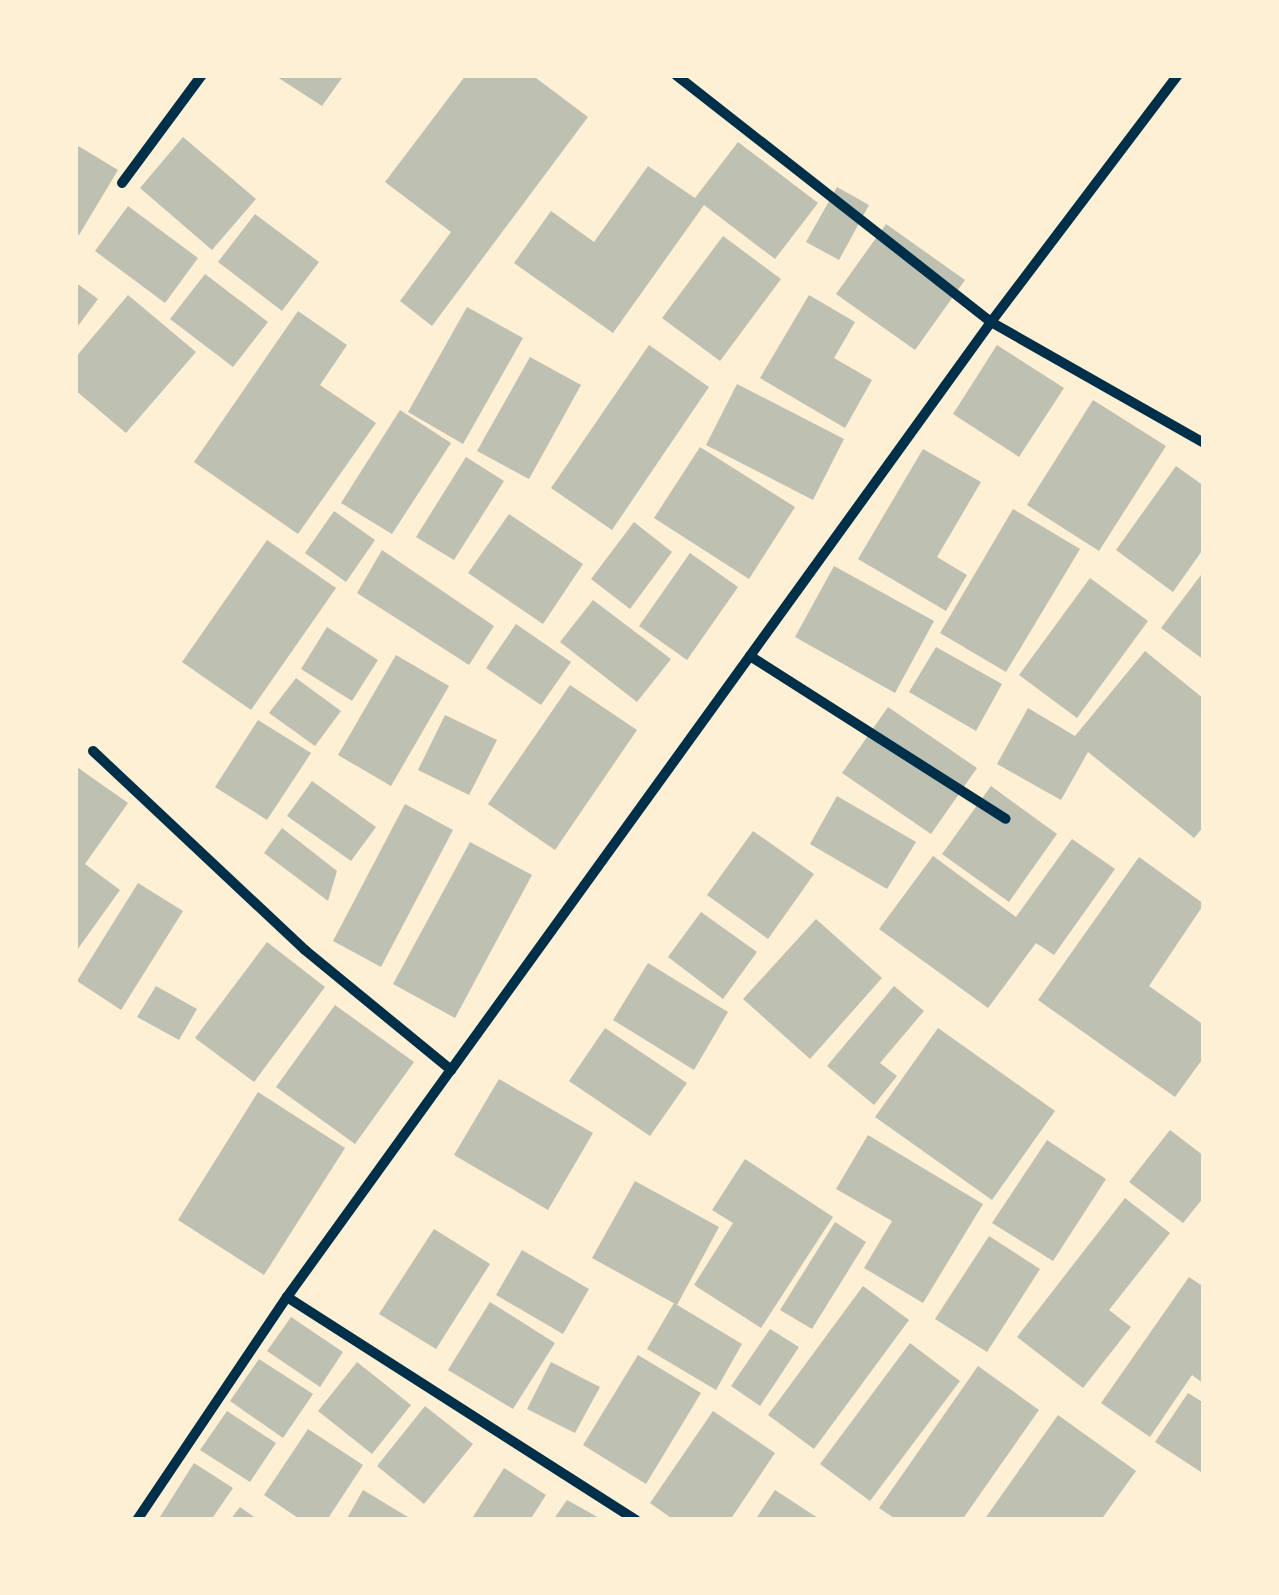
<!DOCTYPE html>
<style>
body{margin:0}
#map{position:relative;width:1279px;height:1595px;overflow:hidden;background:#fdf0d5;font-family:Raleway,sans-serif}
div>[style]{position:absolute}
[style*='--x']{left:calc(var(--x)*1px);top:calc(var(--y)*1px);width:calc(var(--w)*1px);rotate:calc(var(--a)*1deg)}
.building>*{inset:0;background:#bec0b2}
.minor>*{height:10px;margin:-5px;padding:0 5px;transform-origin:5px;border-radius:5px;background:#003049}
span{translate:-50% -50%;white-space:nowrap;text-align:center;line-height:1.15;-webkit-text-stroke:8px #fdf0d5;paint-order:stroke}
.frame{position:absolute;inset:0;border:78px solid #fdf0d5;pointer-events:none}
</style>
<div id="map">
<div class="building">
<div style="clip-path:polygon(274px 75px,344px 75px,322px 106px)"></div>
<div style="clip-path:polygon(466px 75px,532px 75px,588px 117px,432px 326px,400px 301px,451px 232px,385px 182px)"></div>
<div style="clip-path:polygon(183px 137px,256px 199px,212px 250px,140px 188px)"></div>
<div style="clip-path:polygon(738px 142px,818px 203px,775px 259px,704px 205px,613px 333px,514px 263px,551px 211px,594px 242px,648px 166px,695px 198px)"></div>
<div style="clip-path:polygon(75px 144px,118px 170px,79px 235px,75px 232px)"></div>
<div style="clip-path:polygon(837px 187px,869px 205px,839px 260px,806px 242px)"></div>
<div style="clip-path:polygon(128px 206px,198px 258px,165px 303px,95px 251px)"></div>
<div style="clip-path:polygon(255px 214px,319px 262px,282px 311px,218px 262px)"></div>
<div style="clip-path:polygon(886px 224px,965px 280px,915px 350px,836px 294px)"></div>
<div style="clip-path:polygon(723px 236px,781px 279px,720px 361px,662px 318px)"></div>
<div style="clip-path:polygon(205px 274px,268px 322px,233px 367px,170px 319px)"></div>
<div style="clip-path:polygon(75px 282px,98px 299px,75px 330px)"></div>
<div style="clip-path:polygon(128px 295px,196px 352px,126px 433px,75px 390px,75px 358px)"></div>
<div style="clip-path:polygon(809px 295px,855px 322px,834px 358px,872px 380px,845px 428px,760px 378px)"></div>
<div style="clip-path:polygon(467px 307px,523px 338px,463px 444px,408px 412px)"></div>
<div style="clip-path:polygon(298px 311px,347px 345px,320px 385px,376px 423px,298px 534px,194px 462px)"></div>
<div style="clip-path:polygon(649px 345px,709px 387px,612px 530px,551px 488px)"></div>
<div style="clip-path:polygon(997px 345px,1064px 388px,1019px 457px,953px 414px)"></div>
<div style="clip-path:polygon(530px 357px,581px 385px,529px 479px,477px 451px)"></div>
<div style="clip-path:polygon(737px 384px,844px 439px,813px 500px,706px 445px)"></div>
<div style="clip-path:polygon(1093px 400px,1166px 446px,1099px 551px,1027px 505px)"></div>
<div style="clip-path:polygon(400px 410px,451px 443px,392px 534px,341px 503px)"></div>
<div style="clip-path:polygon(700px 447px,795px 507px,749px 579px,654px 518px)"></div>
<div style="clip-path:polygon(923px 449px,981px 482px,937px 557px,967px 575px,946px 611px,858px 559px)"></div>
<div style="clip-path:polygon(466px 457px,504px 481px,454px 560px,416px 537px)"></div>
<div style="clip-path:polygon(1176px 466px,1204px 486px,1204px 548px,1173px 592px,1116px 550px)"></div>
<div style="clip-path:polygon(1013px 509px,1080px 549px,1006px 672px,940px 633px)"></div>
<div style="clip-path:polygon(334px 511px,375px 540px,346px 582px,305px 553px)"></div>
<div style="clip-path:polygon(509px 514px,583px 564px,543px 624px,468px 573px)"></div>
<div style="clip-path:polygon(634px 522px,672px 552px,630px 609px,591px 579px)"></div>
<div style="clip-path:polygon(267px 540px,336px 588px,251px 710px,182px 662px)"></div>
<div style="clip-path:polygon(382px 550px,494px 626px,469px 665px,357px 593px)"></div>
<div style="clip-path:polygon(690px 553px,738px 587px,687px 660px,639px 626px)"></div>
<div style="clip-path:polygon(834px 566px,934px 621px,895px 693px,795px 637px)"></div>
<div style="clip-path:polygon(1204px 571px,1204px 660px,1161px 628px)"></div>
<div style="clip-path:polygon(1090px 578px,1148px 621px,1077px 718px,1019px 675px)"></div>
<div style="clip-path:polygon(593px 600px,671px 659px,637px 702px,560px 642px)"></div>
<div style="clip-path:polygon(516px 624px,571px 662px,541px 705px,486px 668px)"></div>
<div style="clip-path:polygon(327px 627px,378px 660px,352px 701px,301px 669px)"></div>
<div style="clip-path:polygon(936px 647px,1002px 684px,976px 731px,909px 692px)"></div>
<div style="clip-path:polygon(1145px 651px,1204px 699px,1204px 826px,1194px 838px,1088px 752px,1061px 800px,997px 764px,1028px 708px,1075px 736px)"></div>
<div style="clip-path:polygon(396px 655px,449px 686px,391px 786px,338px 755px)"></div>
<div style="clip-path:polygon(296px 678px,341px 711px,315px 746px,269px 713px)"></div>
<div style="clip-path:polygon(570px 685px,637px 730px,555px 850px,488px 804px)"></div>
<div style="clip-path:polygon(888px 707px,977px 768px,931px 834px,842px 773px)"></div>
<div style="clip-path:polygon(445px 715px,497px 740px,469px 795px,418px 770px)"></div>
<div style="clip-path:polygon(258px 720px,311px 753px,267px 820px,215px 787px)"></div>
<div style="clip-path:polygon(77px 767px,128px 803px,85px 864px,120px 890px,75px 953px)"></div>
<div style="clip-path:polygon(312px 781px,376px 827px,351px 861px,287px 816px)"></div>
<div style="clip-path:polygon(991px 786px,1057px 834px,1009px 902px,942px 854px)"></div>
<div style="clip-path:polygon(837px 796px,916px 842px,887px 889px,810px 844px)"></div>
<div style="clip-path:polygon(405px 804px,453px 830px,381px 967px,333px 941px)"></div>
<div style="clip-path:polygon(282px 828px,337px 871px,328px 901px,264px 853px)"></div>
<div style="clip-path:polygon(753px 831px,814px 874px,768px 939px,707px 895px)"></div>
<div style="clip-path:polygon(1072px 839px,1115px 869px,1054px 955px,1036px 943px,988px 1008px,879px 929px,933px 856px,1016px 917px)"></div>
<div style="clip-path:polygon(470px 842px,532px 875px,455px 1018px,393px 984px)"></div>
<div style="clip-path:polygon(1139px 857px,1204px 904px,1149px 986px,1204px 1025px,1204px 1057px,1175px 1097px,1038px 1000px)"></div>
<div style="clip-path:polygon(138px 883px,183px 911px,121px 1010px,77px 981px)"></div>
<div style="clip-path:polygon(701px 912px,757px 952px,723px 999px,668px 957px)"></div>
<div style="clip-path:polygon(816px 919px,882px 978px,810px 1059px,743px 999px)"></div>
<div style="clip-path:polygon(267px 942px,325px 987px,254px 1082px,195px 1038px)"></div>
<div style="clip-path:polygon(648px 963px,728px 1012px,694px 1070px,613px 1020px)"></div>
<div style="clip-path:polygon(156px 986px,197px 1009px,179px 1040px,137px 1017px)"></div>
<div style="clip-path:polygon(894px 986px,924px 1011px,880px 1063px,897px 1076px,874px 1105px,827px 1066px)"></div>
<div style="clip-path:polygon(335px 1005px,414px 1062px,355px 1144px,276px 1087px)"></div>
<div style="clip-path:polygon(605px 1028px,687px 1083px,650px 1136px,569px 1081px)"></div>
<div style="clip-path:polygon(938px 1028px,1055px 1111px,992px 1200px,875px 1117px)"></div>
<div style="clip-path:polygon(499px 1079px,593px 1133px,548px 1210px,454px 1155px)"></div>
<div style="clip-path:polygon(258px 1092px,345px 1148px,264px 1275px,178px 1220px)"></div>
<div style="clip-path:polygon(1170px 1130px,1204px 1156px,1204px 1197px,1183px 1223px,1129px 1182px)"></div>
<div style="clip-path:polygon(868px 1135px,983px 1204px,923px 1303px,864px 1268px,892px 1221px,836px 1189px)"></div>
<div style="clip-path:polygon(1047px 1140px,1106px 1179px,1053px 1261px,992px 1223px)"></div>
<div style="clip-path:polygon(745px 1159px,833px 1217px,761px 1328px,694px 1285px,733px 1223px,712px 1210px)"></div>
<div style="clip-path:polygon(635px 1181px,719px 1227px,677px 1305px,592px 1258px)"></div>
<div style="clip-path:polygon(1125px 1198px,1170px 1233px,1109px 1310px,1131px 1327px,1083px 1388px,1017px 1337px)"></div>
<div style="clip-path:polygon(835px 1222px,866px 1242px,812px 1329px,780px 1310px)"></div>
<div style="clip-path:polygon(434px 1229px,490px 1264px,436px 1349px,379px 1314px)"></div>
<div style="clip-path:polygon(989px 1236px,1040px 1269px,987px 1352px,935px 1319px)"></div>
<div style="clip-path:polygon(522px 1250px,589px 1289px,563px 1334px,496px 1295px)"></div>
<div style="clip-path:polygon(1189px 1277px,1204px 1287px,1204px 1384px,1192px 1375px,1150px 1437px,1101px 1403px)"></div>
<div style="clip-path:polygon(863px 1286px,909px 1320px,814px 1449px,768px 1415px)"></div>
<div style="clip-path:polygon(490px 1302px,555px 1343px,513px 1409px,448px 1370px)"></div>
<div style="clip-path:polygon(674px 1303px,742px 1344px,716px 1390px,647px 1349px)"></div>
<div style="clip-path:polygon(291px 1317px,343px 1352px,320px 1387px,267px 1351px)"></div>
<div style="clip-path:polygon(770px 1329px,799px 1347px,760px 1406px,731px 1386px)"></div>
<div style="clip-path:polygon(910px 1343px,960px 1381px,870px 1501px,820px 1464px)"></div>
<div style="clip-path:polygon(638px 1355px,701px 1393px,646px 1484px,583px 1445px)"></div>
<div style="clip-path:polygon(259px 1359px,313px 1394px,283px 1438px,230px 1401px)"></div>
<div style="clip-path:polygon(357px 1362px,411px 1405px,372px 1454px,318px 1411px)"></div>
<div style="clip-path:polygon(551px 1362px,600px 1387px,575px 1433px,527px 1409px)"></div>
<div style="clip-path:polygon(978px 1366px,1039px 1410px,962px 1520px,897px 1520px,879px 1508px)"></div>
<div style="clip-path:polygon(1188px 1393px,1204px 1403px,1204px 1474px,1155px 1442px)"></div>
<div style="clip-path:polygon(425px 1406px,473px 1444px,424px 1504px,377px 1466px)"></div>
<div style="clip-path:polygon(227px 1411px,276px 1443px,250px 1482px,200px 1450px)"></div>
<div style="clip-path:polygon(713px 1411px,775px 1453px,730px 1520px,674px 1520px,650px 1503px)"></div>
<div style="clip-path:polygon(1058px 1415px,1136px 1471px,1101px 1520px,984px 1520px)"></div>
<div style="clip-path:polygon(308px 1429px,363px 1465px,327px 1520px,301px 1520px,264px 1495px)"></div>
<div style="clip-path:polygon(194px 1463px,233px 1488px,211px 1520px,158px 1520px)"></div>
<div style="clip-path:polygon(504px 1468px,546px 1495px,530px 1520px,471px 1520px)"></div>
<div style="clip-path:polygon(363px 1490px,413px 1520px,346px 1520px)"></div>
<div style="clip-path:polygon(775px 1490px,821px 1520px,755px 1520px)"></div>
<div style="clip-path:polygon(567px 1500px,603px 1520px,553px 1520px)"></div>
<div style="clip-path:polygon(240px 1507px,258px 1520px,230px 1520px)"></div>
</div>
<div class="minor">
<div style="--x:676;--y:75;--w:400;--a:38.1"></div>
<div style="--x:991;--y:322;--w:245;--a:29.6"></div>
<div style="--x:122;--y:183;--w:134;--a:-53.5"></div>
<div style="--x:750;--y:656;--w:303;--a:32.5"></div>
<div style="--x:93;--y:751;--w:291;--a:43.2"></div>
<div style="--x:305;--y:950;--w:189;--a:39.4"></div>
<div style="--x:287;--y:1297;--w:414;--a:32.6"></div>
<div style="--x:137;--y:1520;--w:269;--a:-56.1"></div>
<div style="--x:287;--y:1297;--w:280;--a:-54.2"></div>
<div style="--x:451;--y:1070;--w:923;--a:-54.17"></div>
<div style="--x:991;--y:322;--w:310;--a:-52.9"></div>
</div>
<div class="frame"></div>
</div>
